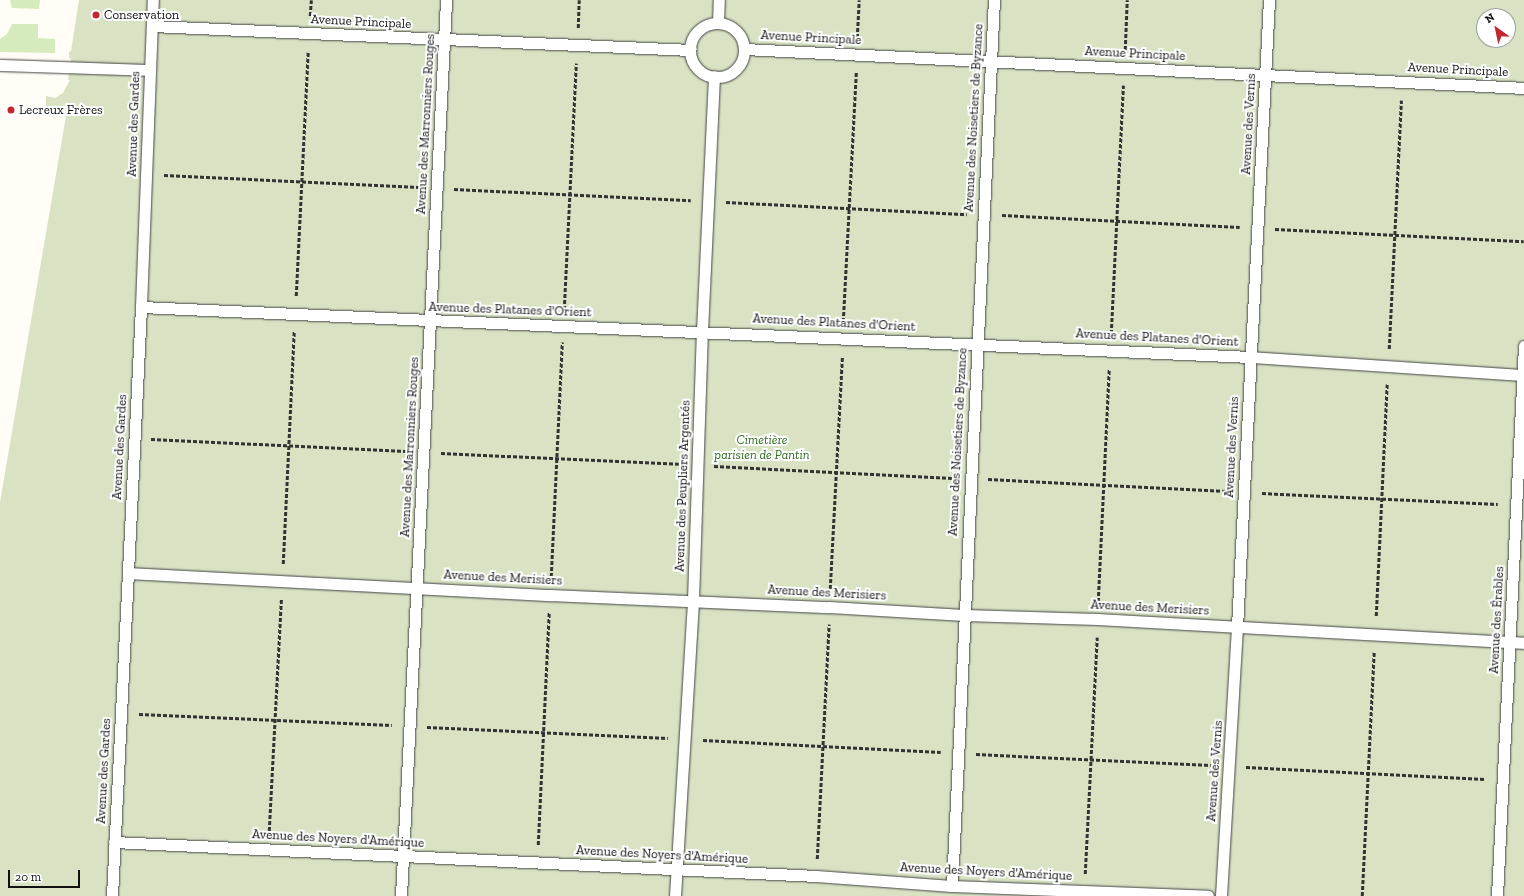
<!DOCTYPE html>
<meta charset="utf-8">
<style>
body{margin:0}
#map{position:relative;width:1524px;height:896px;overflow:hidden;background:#fffdf5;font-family:"Zilla Slab",serif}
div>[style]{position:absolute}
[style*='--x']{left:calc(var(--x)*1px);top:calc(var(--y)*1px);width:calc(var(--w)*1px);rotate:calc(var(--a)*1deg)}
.green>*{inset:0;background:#d5ebbd}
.cemetery>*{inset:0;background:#d9e3c4}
.path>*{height:2.5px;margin-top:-1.25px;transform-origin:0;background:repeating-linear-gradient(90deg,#333 0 4px,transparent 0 6px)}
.roads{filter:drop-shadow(0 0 1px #444) drop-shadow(0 0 1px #444)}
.service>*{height:11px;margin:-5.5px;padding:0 5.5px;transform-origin:5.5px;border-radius:5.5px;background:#fff}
.service>.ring{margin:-5.5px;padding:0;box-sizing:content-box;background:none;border:11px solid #fff;border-radius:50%}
.dots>*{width:11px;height:11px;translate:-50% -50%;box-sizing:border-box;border:2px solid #fff;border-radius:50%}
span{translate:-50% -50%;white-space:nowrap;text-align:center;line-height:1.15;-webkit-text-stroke:4px #fff;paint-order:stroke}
.poi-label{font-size:13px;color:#111}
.left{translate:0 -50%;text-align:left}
.street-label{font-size:13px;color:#111}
.park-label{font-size:13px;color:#2f6b1f;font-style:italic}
.north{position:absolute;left:1476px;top:8px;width:40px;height:40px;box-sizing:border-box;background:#fff;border:1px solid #a0a0a0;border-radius:50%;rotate:327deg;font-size:11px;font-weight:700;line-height:16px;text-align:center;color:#111}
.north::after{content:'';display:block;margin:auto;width:14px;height:18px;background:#c4262e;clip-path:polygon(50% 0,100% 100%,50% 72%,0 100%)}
.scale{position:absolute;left:8px;top:870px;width:72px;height:18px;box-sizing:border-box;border:2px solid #111;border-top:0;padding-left:5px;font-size:12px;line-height:14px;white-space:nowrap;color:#111;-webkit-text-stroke:3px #fff;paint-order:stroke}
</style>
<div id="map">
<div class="green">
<div style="clip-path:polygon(10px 0,40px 0,39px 9px,12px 8px)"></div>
<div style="clip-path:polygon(12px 24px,38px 24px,38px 38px,55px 39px,55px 53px,0 52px,0 39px,7px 34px)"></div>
</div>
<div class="cemetery">
<div style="clip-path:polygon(evenodd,79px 0,1524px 0,1524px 896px,0 896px,0 502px,66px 116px,46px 114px,46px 96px,55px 98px,63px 93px,70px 80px,68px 80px,71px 59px,69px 58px,69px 52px,71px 51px,79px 0,1484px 16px,1508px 16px,1508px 40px,1484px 40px,1484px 16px)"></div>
</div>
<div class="path">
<div style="--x:310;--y:16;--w:16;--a:-86"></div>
<div style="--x:578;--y:28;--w:28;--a:-88"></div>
<div style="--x:857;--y:38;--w:38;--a:-87"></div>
<div style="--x:1125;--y:50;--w:50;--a:-87.7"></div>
<div style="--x:164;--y:175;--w:255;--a:2.7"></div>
<div style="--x:454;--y:189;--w:237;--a:2.7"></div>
<div style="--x:726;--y:202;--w:241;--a:2.9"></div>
<div style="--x:1002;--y:215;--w:238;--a:2.9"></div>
<div style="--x:1275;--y:229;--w:249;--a:2.8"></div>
<div style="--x:296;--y:296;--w:245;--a:-87.2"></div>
<div style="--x:564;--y:310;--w:247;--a:-87.2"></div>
<div style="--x:843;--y:322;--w:251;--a:-87"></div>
<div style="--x:1111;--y:334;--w:249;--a:-87.2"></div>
<div style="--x:1389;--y:349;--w:249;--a:-87.2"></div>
<div style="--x:151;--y:439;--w:255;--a:2.7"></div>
<div style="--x:441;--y:453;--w:238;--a:2.6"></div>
<div style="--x:714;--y:466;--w:239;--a:2.9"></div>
<div style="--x:988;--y:479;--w:239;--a:2.9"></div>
<div style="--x:1262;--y:493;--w:236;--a:2.7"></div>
<div style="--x:283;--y:564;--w:233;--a:-87.3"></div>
<div style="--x:551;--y:577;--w:235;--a:-87.3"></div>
<div style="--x:830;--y:589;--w:232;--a:-87"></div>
<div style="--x:1098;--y:602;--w:233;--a:-87.3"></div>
<div style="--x:1376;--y:616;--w:232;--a:-87.3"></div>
<div style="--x:139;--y:714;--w:253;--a:2.5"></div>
<div style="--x:427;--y:727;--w:241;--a:2.6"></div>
<div style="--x:703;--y:740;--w:238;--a:2.9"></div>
<div style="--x:976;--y:754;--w:235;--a:2.7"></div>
<div style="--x:1246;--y:767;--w:239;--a:2.9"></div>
<div style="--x:269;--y:831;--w:232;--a:-87"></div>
<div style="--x:538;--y:845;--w:233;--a:-87.3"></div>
<div style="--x:817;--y:859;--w:235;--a:-87.1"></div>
<div style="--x:1085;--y:874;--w:237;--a:-87.1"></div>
<div style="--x:1362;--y:896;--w:245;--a:-87.2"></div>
</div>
<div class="roads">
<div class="service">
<div style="--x:718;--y:23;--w:23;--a:-88"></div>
<div class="ring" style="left:690px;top:23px;width:43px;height:43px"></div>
<div style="--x:152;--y:26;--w:539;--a:2.55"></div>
<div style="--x:744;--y:49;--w:781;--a:2.86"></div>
<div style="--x:0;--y:65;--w:149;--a:1.9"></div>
<div style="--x:141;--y:307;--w:1110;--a:2.58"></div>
<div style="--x:1250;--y:357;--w:275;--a:3.8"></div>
<div style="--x:128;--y:573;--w:423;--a:3"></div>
<div style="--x:550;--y:595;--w:279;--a:2.5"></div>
<div style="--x:829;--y:607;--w:135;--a:3.4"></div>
<div style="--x:964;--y:615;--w:134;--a:1.7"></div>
<div style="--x:1098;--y:619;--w:427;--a:3.2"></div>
<div style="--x:114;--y:842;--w:703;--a:2.77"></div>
<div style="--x:816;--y:876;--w:136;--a:4.2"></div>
<div style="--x:952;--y:886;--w:256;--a:2.2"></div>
<div style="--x:952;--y:886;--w:887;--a:-87.29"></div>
<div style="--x:112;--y:896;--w:590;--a:-87.18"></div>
<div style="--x:141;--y:307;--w:307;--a:-87.8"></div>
<div style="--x:401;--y:896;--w:897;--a:-87.12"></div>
<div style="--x:675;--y:896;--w:297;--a:-86.5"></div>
<div style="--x:693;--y:600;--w:269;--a:-88.1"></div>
<div style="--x:702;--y:331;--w:255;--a:-87.3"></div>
<div style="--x:1221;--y:896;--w:269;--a:-86.6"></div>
<div style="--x:1237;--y:627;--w:628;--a:-87.08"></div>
<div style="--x:1497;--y:896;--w:551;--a:-87.19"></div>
</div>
</div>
<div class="dots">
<div style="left:96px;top:15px;background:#c4262e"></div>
<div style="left:11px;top:110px;background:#c4262e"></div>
</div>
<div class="poi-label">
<span class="left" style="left:104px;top:15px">Conservation</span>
<span class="left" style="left:19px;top:110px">Lecreux Frères</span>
</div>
<div class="street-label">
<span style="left:361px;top:22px;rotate:3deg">Avenue Principale</span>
<span style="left:811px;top:38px;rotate:3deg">Avenue Principale</span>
<span style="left:1135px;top:54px;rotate:3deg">Avenue Principale</span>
<span style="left:1458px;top:70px;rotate:3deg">Avenue Principale</span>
<span style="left:974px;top:118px;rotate:-87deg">Avenue des Noisetiers de Byzance</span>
<span style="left:134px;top:124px;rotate:-88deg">Avenue des Gardes</span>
<span style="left:426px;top:124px;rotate:-87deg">Avenue des Marronniers Rouges</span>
<span style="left:1249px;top:124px;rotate:-87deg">Avenue des Vernis</span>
<span style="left:510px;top:310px;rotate:2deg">Avenue des Platanes d'Orient</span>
<span style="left:834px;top:323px;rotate:3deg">Avenue des Platanes d'Orient</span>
<span style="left:1157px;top:338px;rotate:3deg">Avenue des Platanes d'Orient</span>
<span style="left:958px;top:442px;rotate:-87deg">Avenue des Noisetiers de Byzance</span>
<span style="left:120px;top:447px;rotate:-87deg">Avenue des Gardes</span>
<span style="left:410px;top:447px;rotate:-87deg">Avenue des Marronniers Rouges</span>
<span style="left:1232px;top:447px;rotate:-87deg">Avenue des Vernis</span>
<span style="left:683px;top:486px;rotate:-88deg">Avenue des Peupliers Argentés</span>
<span style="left:503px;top:578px;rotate:3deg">Avenue des Merisiers</span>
<span style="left:827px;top:593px;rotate:3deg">Avenue des Merisiers</span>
<span style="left:1150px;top:608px;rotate:3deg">Avenue des Merisiers</span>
<span style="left:1497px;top:620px;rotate:-87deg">Avenue des Érables</span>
<span style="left:104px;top:771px;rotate:-87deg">Avenue des Gardes</span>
<span style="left:1215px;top:771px;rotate:-86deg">Avenue des Vernis</span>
<span style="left:338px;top:839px;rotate:3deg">Avenue des Noyers d'Amérique</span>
<span style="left:662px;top:855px;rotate:3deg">Avenue des Noyers d'Amérique</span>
<span style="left:986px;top:872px;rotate:3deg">Avenue des Noyers d'Amérique</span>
</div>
<div class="park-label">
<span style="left:762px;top:448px">Cimetière<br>parisien de Pantin</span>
</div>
<div class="north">N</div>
<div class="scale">20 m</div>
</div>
